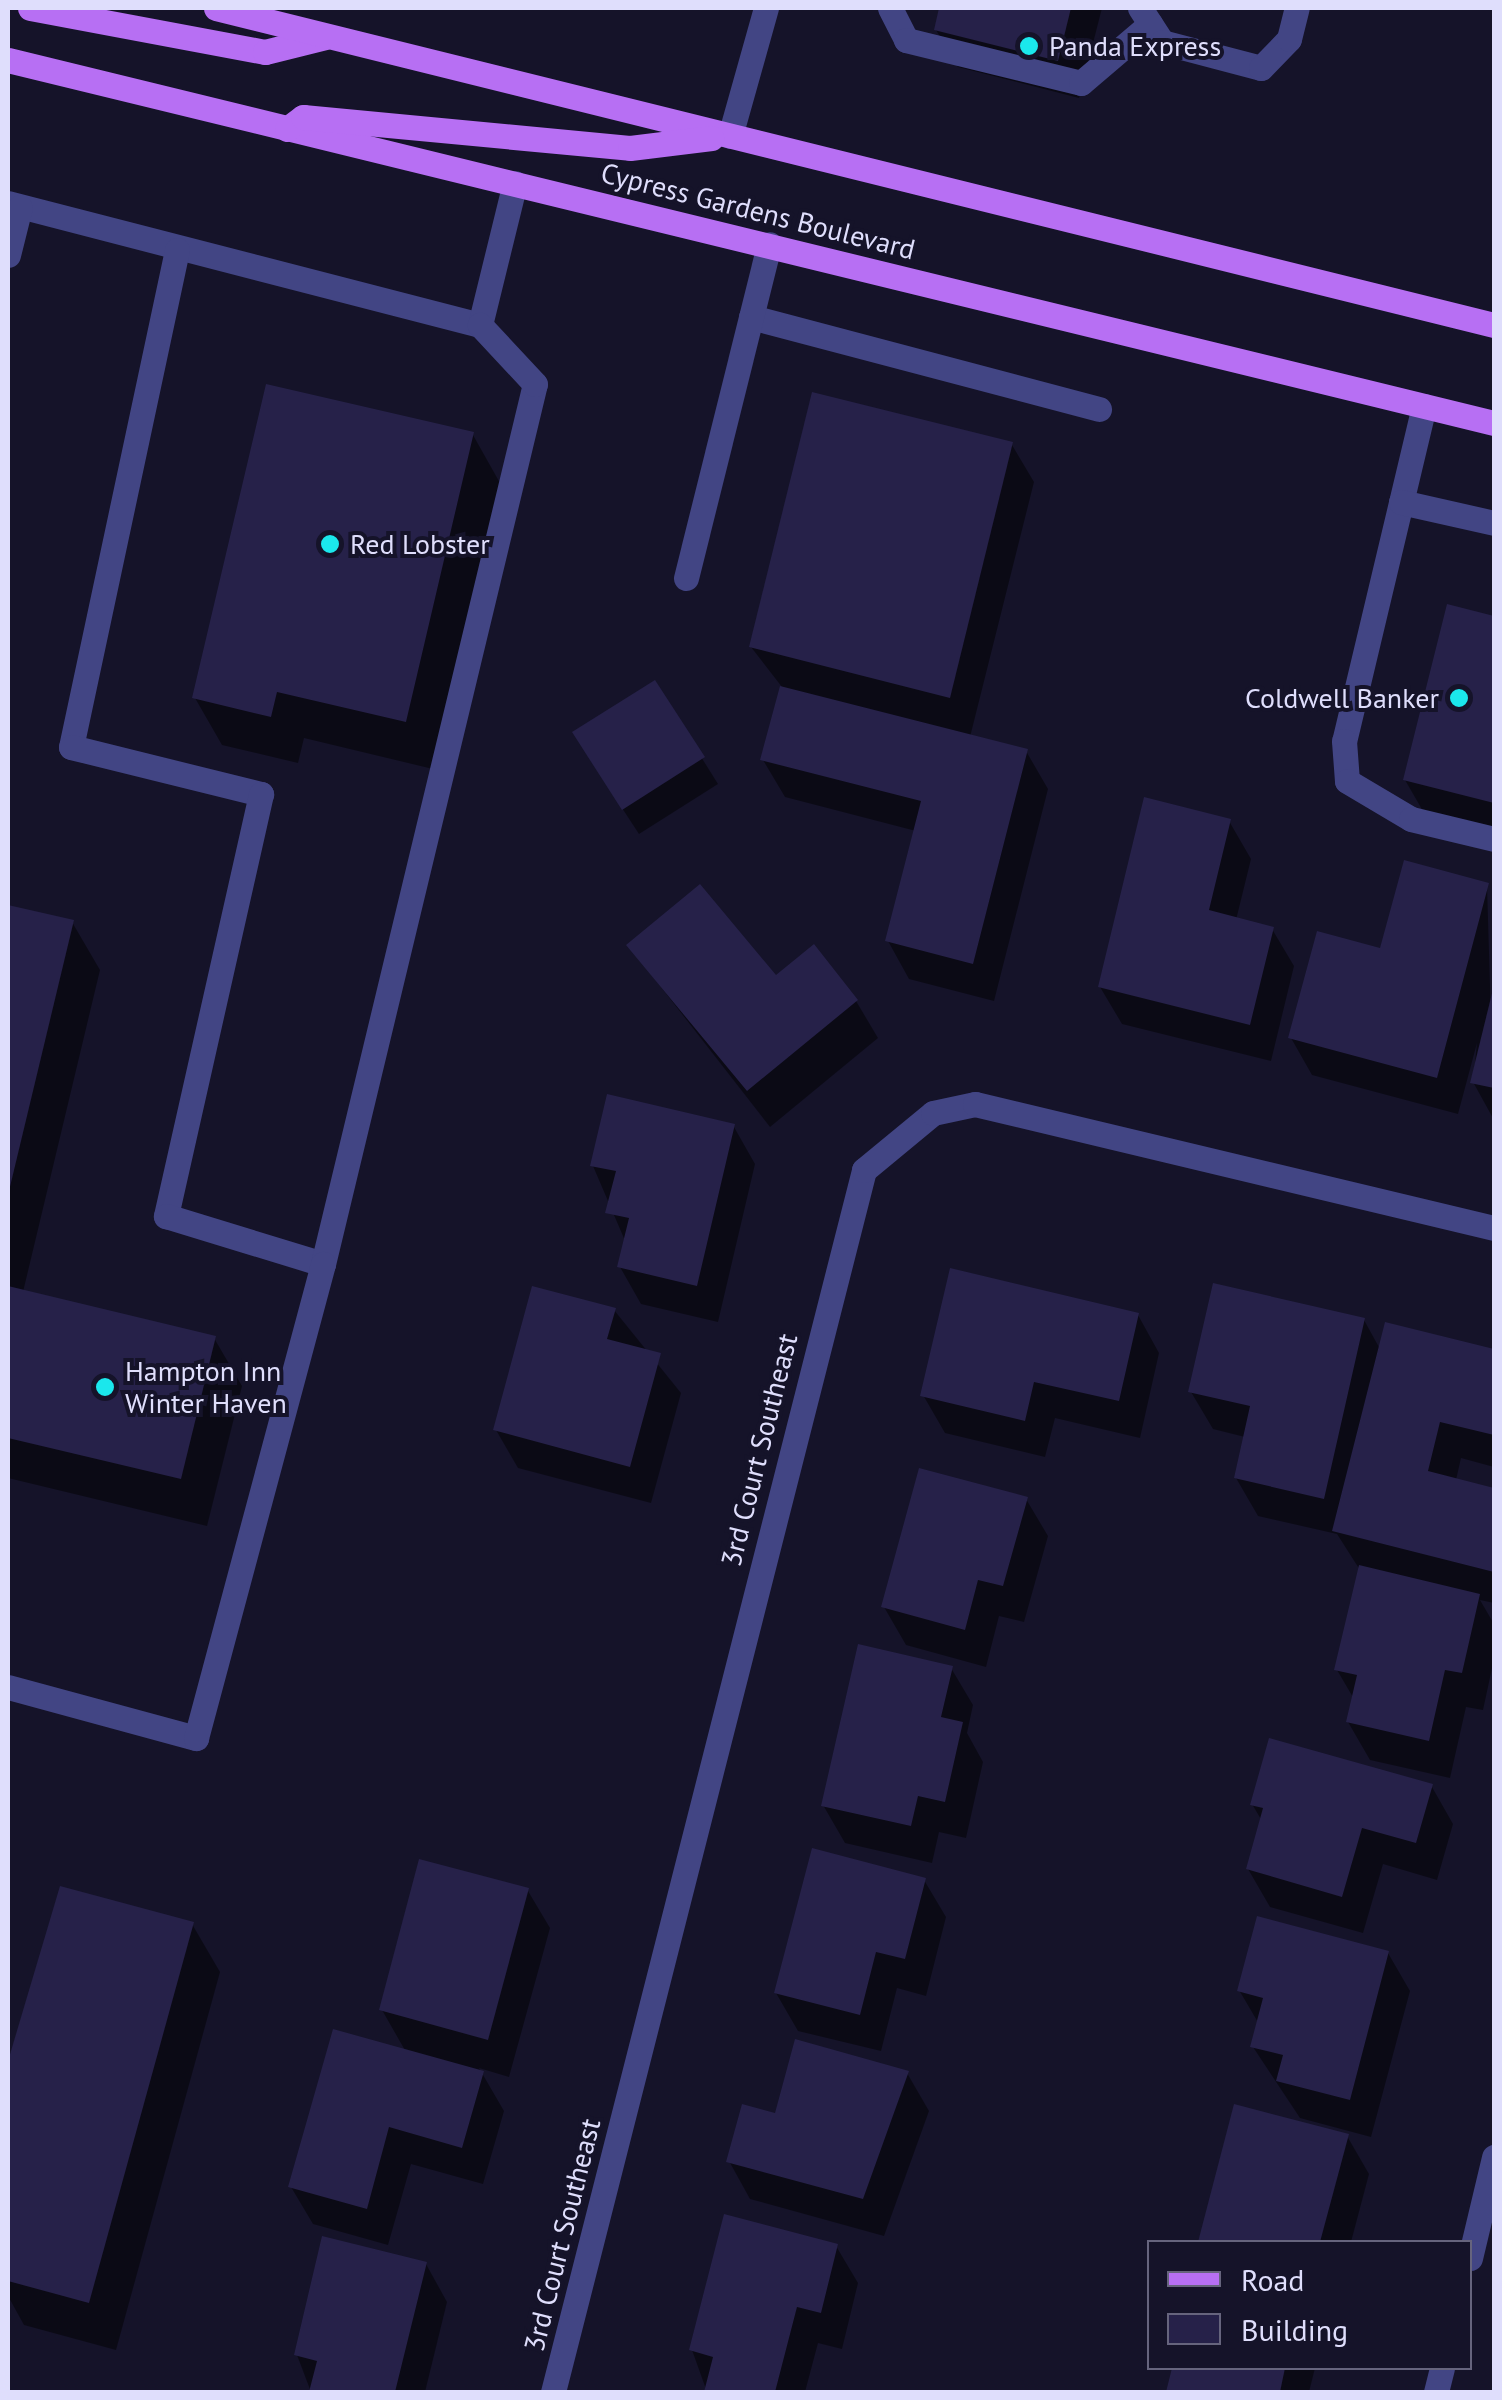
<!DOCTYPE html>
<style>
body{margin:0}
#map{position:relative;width:1502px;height:2400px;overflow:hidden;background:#151329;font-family:"PT Sans",sans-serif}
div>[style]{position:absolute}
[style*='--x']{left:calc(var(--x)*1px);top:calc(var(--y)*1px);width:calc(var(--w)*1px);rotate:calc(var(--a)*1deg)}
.shadow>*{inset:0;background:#0007}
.building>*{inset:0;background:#262149}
.minor>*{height:25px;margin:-12.5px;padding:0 12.5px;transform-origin:12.5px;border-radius:12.5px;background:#424584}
.major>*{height:25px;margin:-12.5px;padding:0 12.5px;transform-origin:12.5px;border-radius:12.5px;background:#b76ff3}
.dots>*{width:28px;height:28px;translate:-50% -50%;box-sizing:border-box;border:5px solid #151329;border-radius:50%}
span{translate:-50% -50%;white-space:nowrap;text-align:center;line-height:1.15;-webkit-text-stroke:8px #151329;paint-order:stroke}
.poi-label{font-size:28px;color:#dfdefc}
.left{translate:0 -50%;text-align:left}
.right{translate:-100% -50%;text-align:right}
.street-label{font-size:28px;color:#dfdefc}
.frame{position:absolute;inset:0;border:10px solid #dfdefc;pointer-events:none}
.legend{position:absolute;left:1147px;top:2240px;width:325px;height:130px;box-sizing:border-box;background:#151329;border:2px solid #66647d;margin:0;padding:12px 18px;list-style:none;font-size:30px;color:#dfdefc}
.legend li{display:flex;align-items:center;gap:20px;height:50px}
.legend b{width:50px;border:2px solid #66647d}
</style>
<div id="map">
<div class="shadow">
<div style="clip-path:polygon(942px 8px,1102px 8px,1079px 98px,958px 67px,936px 30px)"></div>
<div style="clip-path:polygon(473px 435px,500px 483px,433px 769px,304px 738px,298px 763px,222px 745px,195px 698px)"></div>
<div style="clip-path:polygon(1012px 445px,1034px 482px,970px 737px,1026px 751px,1048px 789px,994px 1001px,909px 979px,888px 941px,916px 831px,785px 797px,763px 760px,782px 687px,751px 647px)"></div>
<div style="clip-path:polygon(1448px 608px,1494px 619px,1494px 834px,1427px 818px,1405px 780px)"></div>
<div style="clip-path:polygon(655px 683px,718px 784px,639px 834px,590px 759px)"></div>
<div style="clip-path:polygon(1229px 821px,1251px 859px,1236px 920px,1272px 929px,1294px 966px,1271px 1061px,1122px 1024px,1100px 987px)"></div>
<div style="clip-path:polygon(1487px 885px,1494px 1120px,1473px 1082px,1477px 1043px,1458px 1114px,1312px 1075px,1291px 1038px,1382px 951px)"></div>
<div style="clip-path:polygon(8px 907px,72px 922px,100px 970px,23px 1292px,214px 1338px,242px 1386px,207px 1526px,8px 1478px)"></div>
<div style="clip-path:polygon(629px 946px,856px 1001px,878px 1038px,770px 1127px)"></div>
<div style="clip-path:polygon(734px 1127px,755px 1164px,718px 1322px,641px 1304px,620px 1267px,626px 1243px,593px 1166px)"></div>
<div style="clip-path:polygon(614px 1310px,681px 1393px,651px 1503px,518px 1468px,496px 1430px)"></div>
<div style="clip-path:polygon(1138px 1315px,1159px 1353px,1140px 1438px,1055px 1418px,1045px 1457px,945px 1433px,923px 1395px)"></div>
<div style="clip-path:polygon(1364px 1320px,1380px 1349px,1386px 1325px,1494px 1352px,1494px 1467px,1461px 1458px,1456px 1480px,1494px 1490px,1494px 1603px,1480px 1600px,1494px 1624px,1494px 1659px,1483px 1710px,1466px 1707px,1450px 1778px,1370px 1760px,1348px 1722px,1354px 1699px,1337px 1670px,1360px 1570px,1337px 1534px,1258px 1516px,1236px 1478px,1245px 1437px,1213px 1429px,1191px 1392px)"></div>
<div style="clip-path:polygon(1026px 1499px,1048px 1536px,1024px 1622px,999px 1616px,986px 1667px,906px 1645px,884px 1607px)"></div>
<div style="clip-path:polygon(951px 1668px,973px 1705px,967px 1733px,983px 1762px,966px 1838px,939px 1832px,932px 1863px,845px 1843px,823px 1805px)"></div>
<div style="clip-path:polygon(1432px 1787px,1453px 1824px,1437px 1880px,1383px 1864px,1363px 1933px,1270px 1907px,1248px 1869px,1262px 1821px,1252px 1804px)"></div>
<div style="clip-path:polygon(924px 1880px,946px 1917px,926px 1996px,897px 1988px,881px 2051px,798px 2031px,776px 1993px)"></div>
<div style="clip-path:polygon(61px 1889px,192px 1924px,220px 1972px,116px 2350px,24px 2325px,8px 2296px,8px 2062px)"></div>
<div style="clip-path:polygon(528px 1891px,550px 1928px,509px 2077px,479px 2068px,504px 2111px,483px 2184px,411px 2164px,388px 2245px,313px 2224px,291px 2187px,406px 2052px,382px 2010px)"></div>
<div style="clip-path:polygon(1388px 1953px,1410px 1991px,1371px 2137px,1300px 2118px,1253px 2047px,1259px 2024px,1239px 1990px)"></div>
<div style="clip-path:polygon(907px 2073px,929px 2111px,884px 2236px,750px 2199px,729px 2161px,777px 2116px)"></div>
<div style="clip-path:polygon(1236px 2107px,1347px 2136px,1369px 2174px,1351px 2242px,1201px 2242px)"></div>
<div style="clip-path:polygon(836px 2246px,858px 2283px,842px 2349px,818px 2343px,805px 2392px,707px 2392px,692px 2350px)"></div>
<div style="clip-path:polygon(426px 2264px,447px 2302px,425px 2392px,311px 2392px,297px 2355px)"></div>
<div style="clip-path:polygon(1174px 2368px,1315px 2368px,1309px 2392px,1168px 2392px)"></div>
</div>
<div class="building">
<div style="clip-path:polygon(939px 8px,1071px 8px,1058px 61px,934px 30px)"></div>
<div style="clip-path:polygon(266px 384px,474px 432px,406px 722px,277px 692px,271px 717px,192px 698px)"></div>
<div style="clip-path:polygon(812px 392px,1013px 442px,950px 698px,749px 647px)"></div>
<div style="clip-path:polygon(1447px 604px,1494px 616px,1494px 803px,1403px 780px)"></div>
<div style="clip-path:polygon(655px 680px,705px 757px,622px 810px,572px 732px)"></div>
<div style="clip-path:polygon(780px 686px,1028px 749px,973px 964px,885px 941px,921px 801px,760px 760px)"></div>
<div style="clip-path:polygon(1144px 797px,1231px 819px,1209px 910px,1274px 927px,1250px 1025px,1098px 987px)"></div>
<div style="clip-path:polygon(1404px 860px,1489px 883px,1437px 1078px,1288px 1038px,1317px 931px,1380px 948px)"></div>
<div style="clip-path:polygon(700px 884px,776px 975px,814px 944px,858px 1000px,747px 1091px,626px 945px)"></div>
<div style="clip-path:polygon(8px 905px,74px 920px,9px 1191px,8px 1191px)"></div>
<div style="clip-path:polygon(1494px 985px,1494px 1088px,1470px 1083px)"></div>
<div style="clip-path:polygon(607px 1094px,735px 1124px,697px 1286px,617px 1267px,629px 1218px,605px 1213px,616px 1171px,590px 1166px)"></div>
<div style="clip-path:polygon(950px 1268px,1139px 1313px,1119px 1401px,1034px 1382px,1025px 1421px,920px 1396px)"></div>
<div style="clip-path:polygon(1213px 1283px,1365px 1318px,1324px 1499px,1234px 1478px,1250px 1406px,1188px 1392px)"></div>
<div style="clip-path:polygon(8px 1286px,216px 1336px,181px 1479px,8px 1438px)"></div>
<div style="clip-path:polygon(532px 1286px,616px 1308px,607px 1339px,661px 1353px,630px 1467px,493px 1430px)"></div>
<div style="clip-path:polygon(1385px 1322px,1494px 1349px,1494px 1435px,1440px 1422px,1428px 1471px,1494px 1488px,1494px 1572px,1332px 1531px)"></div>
<div style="clip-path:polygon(919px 1468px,1028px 1497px,1003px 1586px,978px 1580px,965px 1630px,881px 1607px)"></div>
<div style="clip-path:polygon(1359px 1565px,1480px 1594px,1462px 1673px,1445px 1670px,1429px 1741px,1346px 1722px,1357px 1675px,1334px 1670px)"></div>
<div style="clip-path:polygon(858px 1644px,953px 1666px,941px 1717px,963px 1722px,945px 1802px,918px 1796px,911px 1826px,821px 1806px)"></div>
<div style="clip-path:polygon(1269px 1738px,1433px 1784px,1416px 1843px,1362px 1828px,1342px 1897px,1246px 1869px,1263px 1808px,1250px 1805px)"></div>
<div style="clip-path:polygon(812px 1848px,926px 1878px,905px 1959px,876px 1952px,860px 2015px,774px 1993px)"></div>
<div style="clip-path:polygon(419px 1859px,529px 1888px,488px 2040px,379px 2010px)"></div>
<div style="clip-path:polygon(60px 1886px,194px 1922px,89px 2303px,8px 2281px,8px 2061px)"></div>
<div style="clip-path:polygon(1257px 1916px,1389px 1951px,1350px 2100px,1276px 2081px,1283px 2055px,1250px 2047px,1263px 1998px,1237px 1991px)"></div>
<div style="clip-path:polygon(333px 2029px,484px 2071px,462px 2148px,389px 2127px,367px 2209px,288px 2187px)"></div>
<div style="clip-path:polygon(795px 2039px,909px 2071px,863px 2199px,726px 2162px,742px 2104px,775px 2113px)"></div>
<div style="clip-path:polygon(1234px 2104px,1349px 2134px,1320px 2242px,1198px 2242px)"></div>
<div style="clip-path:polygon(724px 2214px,838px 2244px,821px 2313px,797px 2307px,775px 2392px,704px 2392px,713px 2357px,689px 2350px)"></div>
<div style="clip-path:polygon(322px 2236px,427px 2262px,395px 2392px,309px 2392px,317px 2361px,294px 2355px)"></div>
<div style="clip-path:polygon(1172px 2368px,1285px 2368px,1280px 2392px,1166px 2392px)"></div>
</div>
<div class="minor">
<div style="--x:890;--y:8;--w:36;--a:63"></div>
<div style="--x:906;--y:40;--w:180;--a:13.8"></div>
<div style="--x:1081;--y:83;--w:91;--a:-40.5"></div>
<div style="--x:1140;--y:8;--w:40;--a:57.1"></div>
<div style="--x:1162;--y:42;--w:102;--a:14.7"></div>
<div style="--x:1261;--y:68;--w:40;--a:-46"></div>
<div style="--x:1289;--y:39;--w:32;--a:-76"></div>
<div style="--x:730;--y:136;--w:133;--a:-74.3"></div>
<div style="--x:8;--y:203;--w:488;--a:14.5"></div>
<div style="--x:480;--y:325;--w:146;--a:-76.2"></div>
<div style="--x:177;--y:250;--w:508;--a:102.04"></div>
<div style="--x:71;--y:747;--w:196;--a:13.9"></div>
<div style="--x:261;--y:794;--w:433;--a:102.7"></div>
<div style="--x:166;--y:1216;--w:164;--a:17"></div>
<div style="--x:323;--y:1264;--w:905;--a:-76.46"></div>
<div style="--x:535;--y:384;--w:81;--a:-133"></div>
<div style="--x:8;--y:255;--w:49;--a:-76"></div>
<div style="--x:751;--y:317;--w:360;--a:14.8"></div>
<div style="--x:1424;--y:406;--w:344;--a:103.4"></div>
<div style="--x:1344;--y:741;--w:40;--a:85.7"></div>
<div style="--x:1347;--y:781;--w:74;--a:30.7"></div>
<div style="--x:1411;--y:819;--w:85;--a:13.5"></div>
<div style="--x:1401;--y:502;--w:95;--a:12.7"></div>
<div style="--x:686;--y:578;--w:344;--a:-76"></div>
<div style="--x:8;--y:1687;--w:195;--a:15.2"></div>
<div style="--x:196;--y:1738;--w:491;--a:-75"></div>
<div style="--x:1470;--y:2258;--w:104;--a:-76.6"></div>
<div style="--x:553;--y:2392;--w:1261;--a:-75.72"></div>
<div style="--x:864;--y:1170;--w:89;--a:-39.6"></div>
<div style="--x:933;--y:1113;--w:43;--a:-12.1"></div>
<div style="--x:975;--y:1104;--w:534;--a:13.44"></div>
<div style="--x:1436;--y:2392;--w:25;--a:-76"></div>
</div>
<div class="major">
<div style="--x:30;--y:8;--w:239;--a:10.6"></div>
<div style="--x:265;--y:52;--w:62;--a:-14"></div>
<div style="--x:216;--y:8;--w:1317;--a:13.93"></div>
<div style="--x:8;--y:60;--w:1530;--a:13.73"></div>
<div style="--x:287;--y:129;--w:20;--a:-37"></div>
<div style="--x:303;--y:117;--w:328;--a:5.4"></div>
<div style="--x:630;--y:148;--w:82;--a:-7"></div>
</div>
<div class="dots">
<div style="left:1029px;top:46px;background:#1be7ec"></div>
<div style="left:330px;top:544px;background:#1be7ec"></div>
<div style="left:1459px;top:698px;background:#1be7ec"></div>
<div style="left:105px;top:1387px;background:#1be7ec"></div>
</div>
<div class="poi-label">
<span class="left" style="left:1049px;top:46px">Panda Express</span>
<span class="left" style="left:350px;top:544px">Red Lobster</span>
<span class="right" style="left:1439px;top:698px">Coldwell Banker</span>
<span class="left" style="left:125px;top:1387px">Hampton Inn<br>Winter Haven</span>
</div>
<div class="street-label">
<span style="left:758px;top:211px;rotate:14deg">Cypress Gardens Boulevard</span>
<span style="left:759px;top:1450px;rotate:-76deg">3rd Court Southeast</span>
<span style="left:562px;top:2235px;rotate:-76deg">3rd Court Southeast</span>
</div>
<div class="frame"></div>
<ul class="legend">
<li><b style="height:12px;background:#b76ff3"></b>Road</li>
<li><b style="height:28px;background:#262149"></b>Building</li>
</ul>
</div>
